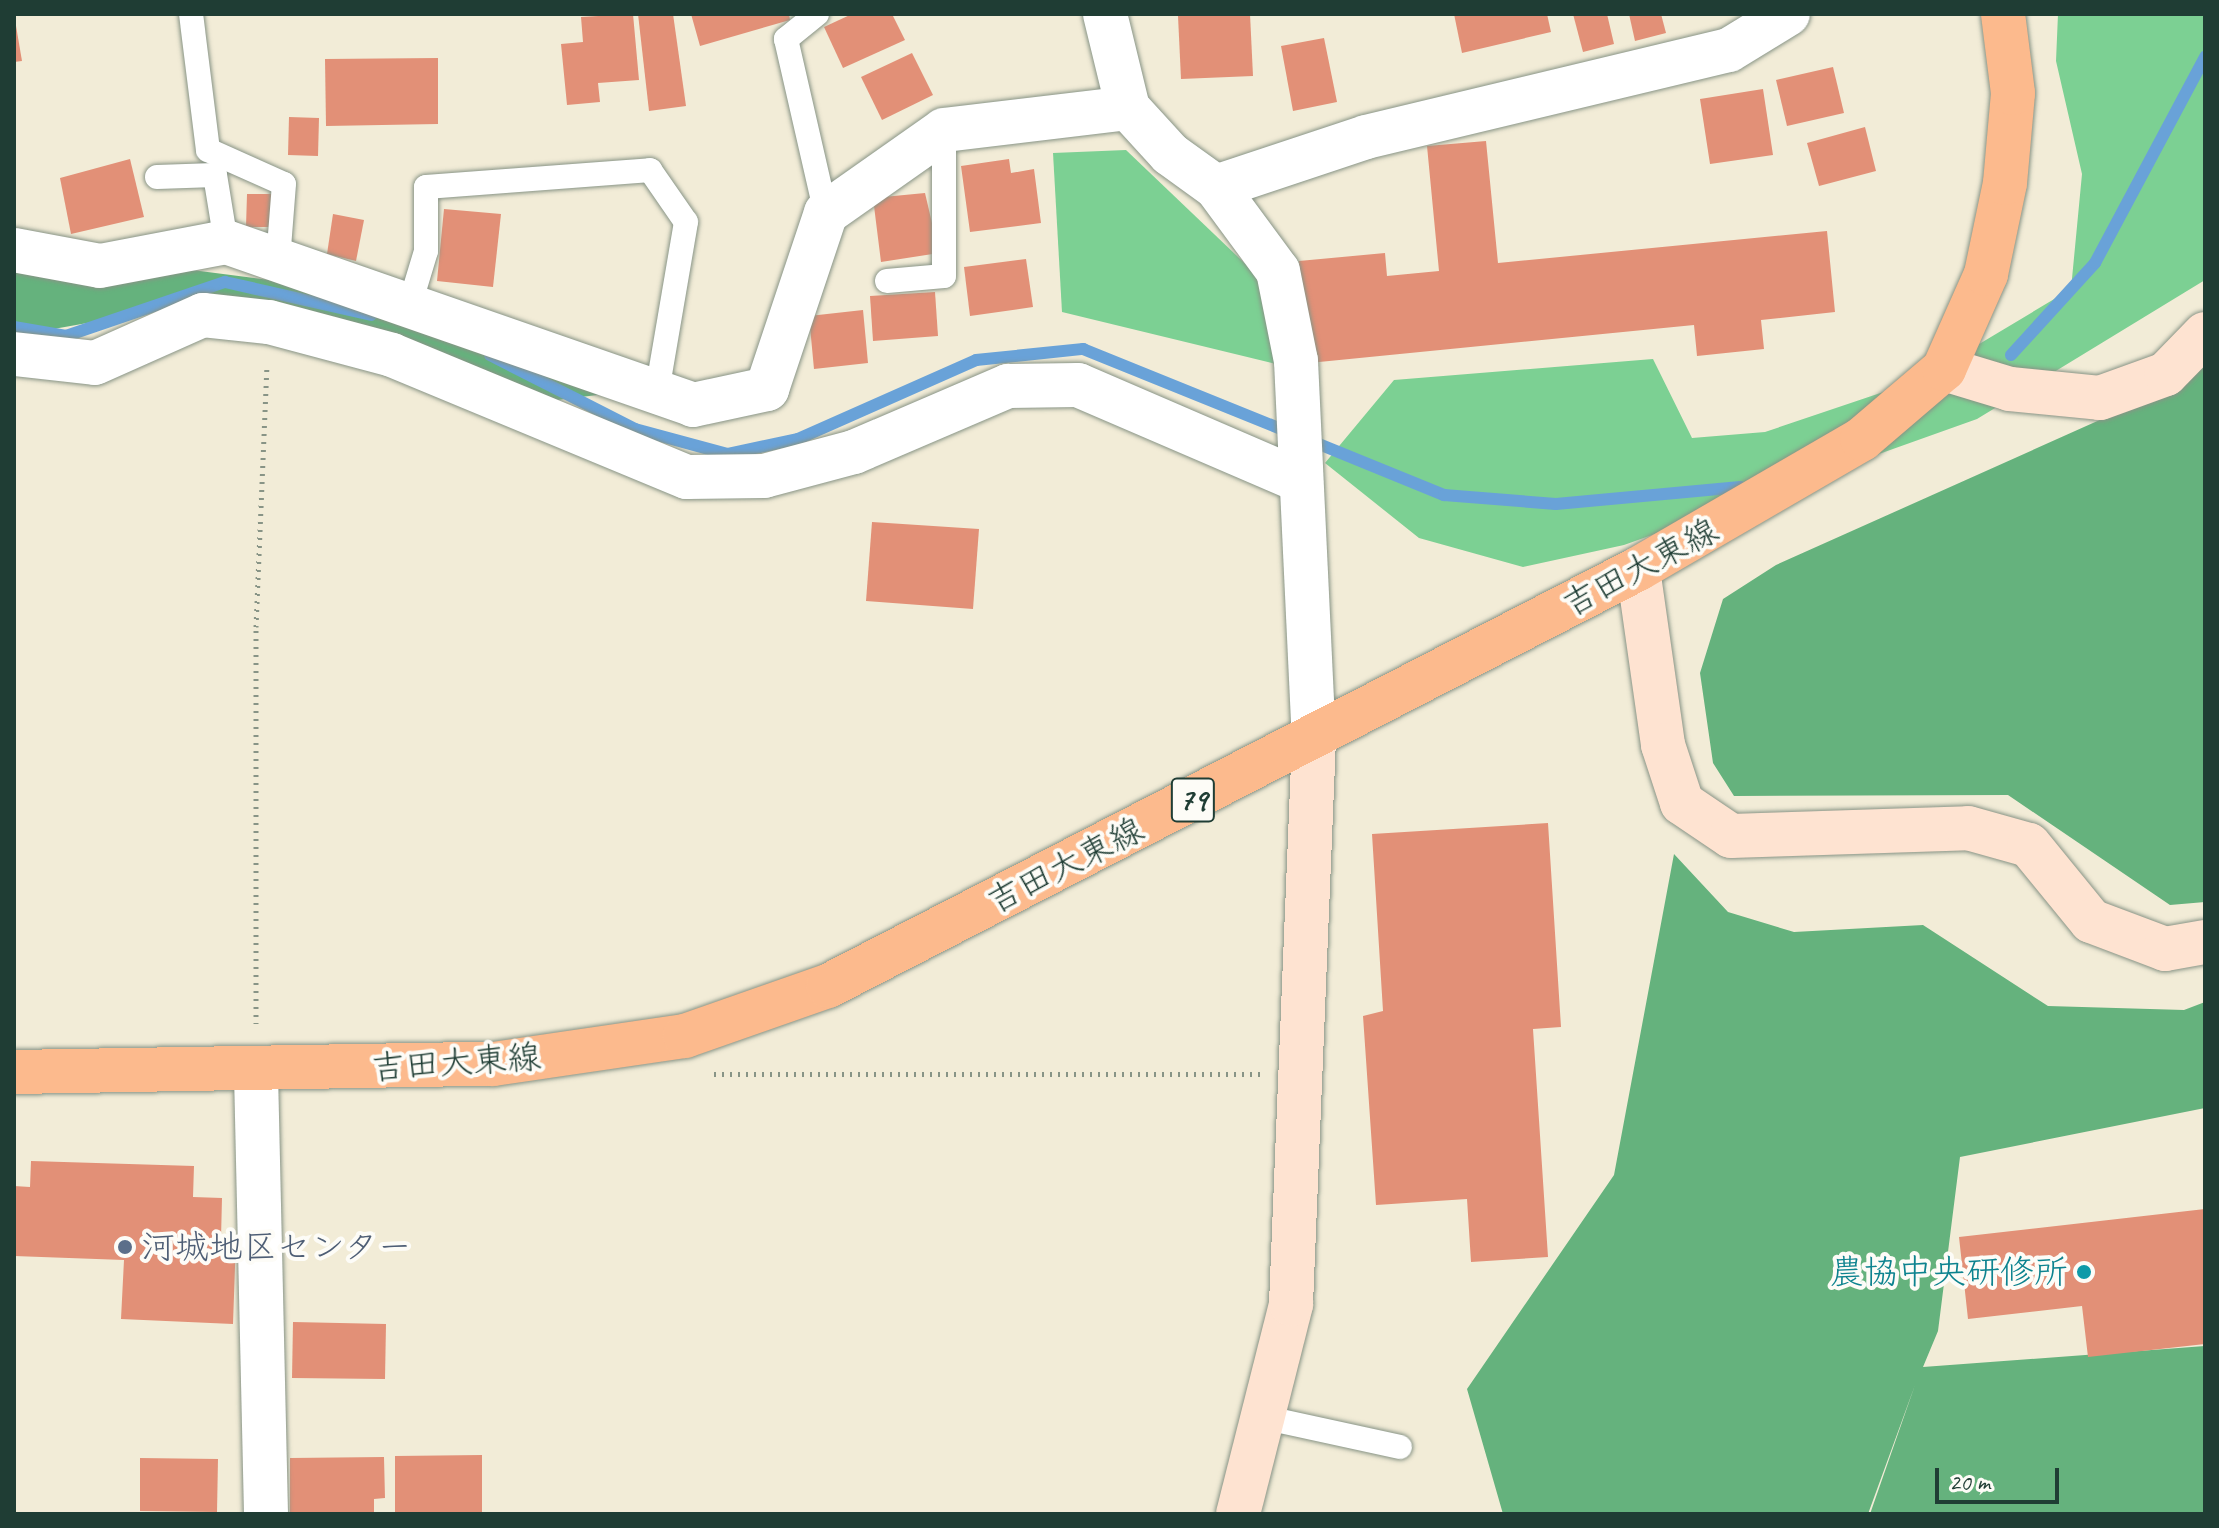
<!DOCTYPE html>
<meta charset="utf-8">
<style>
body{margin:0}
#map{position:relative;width:2219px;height:1528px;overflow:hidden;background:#f2ecd7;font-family:Caveat,"Klee One",sans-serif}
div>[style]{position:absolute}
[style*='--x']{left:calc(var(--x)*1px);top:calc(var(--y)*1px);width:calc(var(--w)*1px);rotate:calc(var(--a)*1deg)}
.green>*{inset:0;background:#7cd093}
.forest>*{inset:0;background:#65b27d}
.stream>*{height:12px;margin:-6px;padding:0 6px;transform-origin:6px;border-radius:6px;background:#69a2d8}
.building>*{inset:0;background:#e29077}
.path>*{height:5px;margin-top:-2.5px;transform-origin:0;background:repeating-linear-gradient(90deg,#889486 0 2px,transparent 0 8px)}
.roads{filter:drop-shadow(0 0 2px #889486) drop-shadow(0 0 2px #889486)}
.lane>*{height:24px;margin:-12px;padding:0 12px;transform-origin:12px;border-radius:12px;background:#fff}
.street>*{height:44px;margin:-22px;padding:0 22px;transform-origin:22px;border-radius:22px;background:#fff}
.secondary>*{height:44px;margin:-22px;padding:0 22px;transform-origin:22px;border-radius:22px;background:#fee3d1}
.primary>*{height:44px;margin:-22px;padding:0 22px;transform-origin:22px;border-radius:22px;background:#fcba8d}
.dots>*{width:22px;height:22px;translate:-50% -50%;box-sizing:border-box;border:4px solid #fdfcf7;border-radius:50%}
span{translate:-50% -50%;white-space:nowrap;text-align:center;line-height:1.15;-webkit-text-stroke:8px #fdfcf7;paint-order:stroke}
.shield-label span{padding:2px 6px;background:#fdfcf7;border:2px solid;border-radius:6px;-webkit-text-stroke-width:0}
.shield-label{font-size:32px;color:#1f3d34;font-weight:700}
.street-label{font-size:34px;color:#1f3d34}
.service-label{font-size:34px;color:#4e5e75}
.left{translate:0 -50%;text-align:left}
.culture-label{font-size:34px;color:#0d838f}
.right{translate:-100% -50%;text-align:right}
.frame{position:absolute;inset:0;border:16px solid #1f3d34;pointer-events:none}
.scale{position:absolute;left:1935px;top:1468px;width:124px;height:36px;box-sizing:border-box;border:4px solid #1f3d34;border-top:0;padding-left:10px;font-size:24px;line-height:28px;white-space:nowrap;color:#1f3d34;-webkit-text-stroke:6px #fdfcf7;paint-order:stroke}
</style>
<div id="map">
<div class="green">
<div style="clip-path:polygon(2058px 14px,2205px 14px,2205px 280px,1977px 419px,1624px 545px,1523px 567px,1419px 538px,1325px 463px,1394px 380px,1653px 359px,1692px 438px,1765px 432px,1919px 380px,2071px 289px,2082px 174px,2056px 61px)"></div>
<div style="clip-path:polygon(1126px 150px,1258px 276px,1276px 364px,1062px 312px,1053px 153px)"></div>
</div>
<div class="forest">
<div style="clip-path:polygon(14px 247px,284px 282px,605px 394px,549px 401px,217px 300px,14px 336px)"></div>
<div style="clip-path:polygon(2205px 356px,2205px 902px,2170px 905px,2008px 795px,1734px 796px,1713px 763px,1700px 673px,1723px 599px,1776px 565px,2160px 393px)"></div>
<div style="clip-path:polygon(1674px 854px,1728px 912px,1794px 932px,1923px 925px,2048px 1006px,2184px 1010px,2205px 1002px,2205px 1108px,1960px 1157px,1938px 1331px,1923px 1367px,2205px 1346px,2205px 1514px,1870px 1514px,1915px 1385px,1868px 1514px,1503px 1514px,1467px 1389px,1614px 1175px)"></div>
</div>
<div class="stream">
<div style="--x:14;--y:327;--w:53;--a:9.8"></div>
<div style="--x:66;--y:336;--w:168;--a:-18.8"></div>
<div style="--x:225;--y:282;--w:150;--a:12.7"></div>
<div style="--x:490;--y:355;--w:163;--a:27"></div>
<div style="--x:635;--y:429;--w:95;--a:15.2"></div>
<div style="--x:727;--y:454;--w:73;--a:-11.9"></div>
<div style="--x:798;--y:439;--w:195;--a:-23.9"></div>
<div style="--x:976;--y:360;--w:108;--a:-5.9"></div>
<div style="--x:1083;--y:349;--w:224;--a:22"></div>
<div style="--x:2011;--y:355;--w:125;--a:-47.6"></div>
<div style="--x:2095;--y:263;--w:234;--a:-61.9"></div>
<div style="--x:1309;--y:440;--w:146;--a:22.2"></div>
<div style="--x:1444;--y:495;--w:112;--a:4.6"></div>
<div style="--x:1556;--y:504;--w:185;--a:-5.3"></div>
</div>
<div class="building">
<div style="clip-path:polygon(14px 14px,22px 61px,14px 62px)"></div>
<div style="clip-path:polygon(633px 14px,639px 80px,598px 83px,600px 102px,567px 105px,561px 44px,583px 42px,581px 17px)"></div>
<div style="clip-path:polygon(638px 14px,673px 14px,686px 106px,649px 111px)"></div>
<div style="clip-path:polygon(691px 14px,789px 14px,790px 20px,700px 46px)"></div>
<div style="clip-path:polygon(852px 14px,892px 14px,905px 40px,843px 68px,824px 27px)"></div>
<div style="clip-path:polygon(1250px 14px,1253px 76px,1181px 79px,1178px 16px)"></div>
<div style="clip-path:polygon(1454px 14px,1547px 14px,1551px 32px,1462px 53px)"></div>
<div style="clip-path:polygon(1573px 14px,1607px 14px,1614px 44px,1583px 52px)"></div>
<div style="clip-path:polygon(1629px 14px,1661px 14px,1666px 33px,1635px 41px)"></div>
<div style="clip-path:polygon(1324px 38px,1337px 102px,1293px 111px,1281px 46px)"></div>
<div style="clip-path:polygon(912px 53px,933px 95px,882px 120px,861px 77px)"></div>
<div style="clip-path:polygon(438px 58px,438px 124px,326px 126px,325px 59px)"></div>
<div style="clip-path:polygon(1833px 67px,1844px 113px,1787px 126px,1776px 80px)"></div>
<div style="clip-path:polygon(1763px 89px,1773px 155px,1710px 164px,1700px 99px)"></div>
<div style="clip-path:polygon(289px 117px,319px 118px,318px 156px,288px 155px)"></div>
<div style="clip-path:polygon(1865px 127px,1876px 171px,1819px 186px,1807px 143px)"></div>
<div style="clip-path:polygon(1486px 141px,1498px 263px,1827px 231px,1835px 312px,1761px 320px,1764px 349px,1697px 356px,1694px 325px,1309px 363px,1299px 261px,1385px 253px,1387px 276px,1439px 271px,1427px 146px)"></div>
<div style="clip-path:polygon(130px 159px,144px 217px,71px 234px,60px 178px)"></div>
<div style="clip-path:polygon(1009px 159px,1011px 173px,1034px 169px,1041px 223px,970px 232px,961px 166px)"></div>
<div style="clip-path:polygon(925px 193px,939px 253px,881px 262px,873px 198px)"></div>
<div style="clip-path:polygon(247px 194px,272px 194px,271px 227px,246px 227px)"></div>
<div style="clip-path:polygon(444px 209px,501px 214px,493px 287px,437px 281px)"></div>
<div style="clip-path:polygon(333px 214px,364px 220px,356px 261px,327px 254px)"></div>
<div style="clip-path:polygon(1026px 259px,1033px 307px,970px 316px,964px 267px)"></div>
<div style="clip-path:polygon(935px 292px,938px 336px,873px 341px,870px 296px)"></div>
<div style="clip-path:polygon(863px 310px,868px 363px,814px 369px,809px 316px)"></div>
<div style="clip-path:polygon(872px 522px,979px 529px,973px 609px,866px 601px)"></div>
<div style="clip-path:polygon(1548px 823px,1561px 1027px,1533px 1029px,1548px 1257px,1471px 1262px,1467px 1199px,1376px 1205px,1363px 1016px,1383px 1011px,1372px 834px)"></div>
<div style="clip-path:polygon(31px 1161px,194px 1166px,193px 1197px,222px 1198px,221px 1239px,236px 1239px,233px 1324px,121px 1319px,124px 1260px,14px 1256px,14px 1186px,30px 1187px)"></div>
<div style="clip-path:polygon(2205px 1209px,2205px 1344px,2088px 1357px,2082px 1306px,1968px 1319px,1959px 1237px)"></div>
<div style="clip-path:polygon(293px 1322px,386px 1324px,385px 1379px,292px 1378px)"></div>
<div style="clip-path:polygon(482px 1455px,482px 1512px,395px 1512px,395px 1456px)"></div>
<div style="clip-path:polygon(384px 1457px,385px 1498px,374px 1499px,374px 1514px,290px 1514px,290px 1458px)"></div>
<div style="clip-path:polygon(140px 1458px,218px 1459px,217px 1512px,140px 1511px)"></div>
</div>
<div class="path">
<div style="--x:256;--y:1024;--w:397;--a:-90"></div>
<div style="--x:256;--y:627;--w:261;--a:-87.6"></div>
<div style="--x:714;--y:1074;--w:546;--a:0"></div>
</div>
<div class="roads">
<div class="lane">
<div style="--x:191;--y:14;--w:137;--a:82.9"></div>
<div style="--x:208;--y:150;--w:83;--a:24.1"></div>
<div style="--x:284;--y:184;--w:76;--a:94.5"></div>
<div style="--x:817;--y:14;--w:40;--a:141"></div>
<div style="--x:786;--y:39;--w:179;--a:77.1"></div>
<div style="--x:157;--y:177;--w:58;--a:-2"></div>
<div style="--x:215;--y:175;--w:68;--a:80.7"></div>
<div style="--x:887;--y:281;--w:57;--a:-5"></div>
<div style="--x:944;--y:276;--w:146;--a:-90"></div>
<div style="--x:410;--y:304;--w:55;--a:-73.2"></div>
<div style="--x:426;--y:251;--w:64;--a:-90"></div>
<div style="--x:426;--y:187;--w:225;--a:-4.3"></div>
<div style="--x:650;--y:170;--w:63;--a:55.3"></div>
<div style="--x:686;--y:222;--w:172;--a:99.7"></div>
<div style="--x:1267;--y:1418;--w:136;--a:12.3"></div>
</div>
<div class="street">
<div style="--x:1105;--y:14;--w:97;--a:76.3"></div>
<div style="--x:1128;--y:108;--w:62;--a:47.6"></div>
<div style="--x:1170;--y:154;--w:57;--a:35.7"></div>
<div style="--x:1216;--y:187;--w:104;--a:53.6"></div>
<div style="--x:1278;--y:271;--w:92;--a:78.7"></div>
<div style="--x:1296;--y:361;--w:378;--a:87.3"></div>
<div style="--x:1216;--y:187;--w:158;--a:-18.4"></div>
<div style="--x:1366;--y:137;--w:373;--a:-13.5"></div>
<div style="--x:1729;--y:50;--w:69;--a:-31.4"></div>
<div style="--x:14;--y:250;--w:87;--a:10.5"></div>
<div style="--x:100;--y:266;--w:128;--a:-10.8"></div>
<div style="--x:226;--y:242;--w:495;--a:19.2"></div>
<div style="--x:693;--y:405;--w:76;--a:-12.2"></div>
<div style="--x:767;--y:389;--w:186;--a:-71.5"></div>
<div style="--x:826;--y:213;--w:144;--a:-35.1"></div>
<div style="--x:944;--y:130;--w:185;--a:-6.8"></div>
<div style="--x:14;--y:354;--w:81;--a:6.3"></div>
<div style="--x:95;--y:363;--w:118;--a:-24"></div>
<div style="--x:203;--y:315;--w:66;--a:6.1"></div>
<div style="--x:269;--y:322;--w:127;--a:15"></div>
<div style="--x:392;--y:355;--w:319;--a:22.5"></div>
<div style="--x:687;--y:477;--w:77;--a:-0.7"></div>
<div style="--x:764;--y:476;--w:93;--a:-14.9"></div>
<div style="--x:854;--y:452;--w:168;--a:-23.2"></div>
<div style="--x:1008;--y:386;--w:70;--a:-0.8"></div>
<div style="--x:1078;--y:385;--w:243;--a:23.3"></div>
<div style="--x:256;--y:1073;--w:441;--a:88.7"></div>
</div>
<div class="secondary">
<div style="--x:1944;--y:369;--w:69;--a:16.9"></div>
<div style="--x:2010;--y:389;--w:90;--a:5.7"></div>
<div style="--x:2100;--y:398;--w:70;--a:-20"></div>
<div style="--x:2166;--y:374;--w:56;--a:-45.7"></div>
<div style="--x:1638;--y:569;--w:178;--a:81.9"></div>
<div style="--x:1663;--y:745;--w:61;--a:71.9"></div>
<div style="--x:1682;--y:803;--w:59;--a:34"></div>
<div style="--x:1731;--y:836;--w:237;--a:-1.9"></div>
<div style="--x:1968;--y:828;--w:63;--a:15.6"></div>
<div style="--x:2029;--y:845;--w:98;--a:50.8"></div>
<div style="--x:2091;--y:921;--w:79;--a:20.7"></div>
<div style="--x:2165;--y:949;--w:41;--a:-9.9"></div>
<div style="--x:1238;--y:1514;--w:217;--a:-75.8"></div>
<div style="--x:1291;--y:1304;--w:565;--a:-87.67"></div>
</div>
<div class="primary">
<div style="--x:14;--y:1072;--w:479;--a:-1"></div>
<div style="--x:493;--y:1064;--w:194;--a:-8.3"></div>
<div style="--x:685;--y:1036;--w:151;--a:-19.3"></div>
<div style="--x:828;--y:986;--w:911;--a:-27.24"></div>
<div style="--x:1638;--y:569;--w:259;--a:-30.1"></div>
<div style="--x:1862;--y:439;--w:108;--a:-40.5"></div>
<div style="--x:1944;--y:369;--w:104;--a:-66.1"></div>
<div style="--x:1986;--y:274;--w:93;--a:-78.2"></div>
<div style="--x:2005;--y:183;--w:90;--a:-84.9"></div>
<div style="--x:2013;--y:93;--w:80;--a:-97.2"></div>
</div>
</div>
<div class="dots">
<div style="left:125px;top:1247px;background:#5c6f8a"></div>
<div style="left:2084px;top:1272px;background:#0f9aa8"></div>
</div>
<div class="shield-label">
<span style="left:1193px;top:800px">79</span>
</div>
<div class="street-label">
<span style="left:1640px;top:567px;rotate:-28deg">吉田大東線</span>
<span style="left:1065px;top:865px;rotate:-27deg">吉田大東線</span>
<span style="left:456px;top:1062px;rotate:-4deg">吉田大東線</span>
</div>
<div class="service-label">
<span class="left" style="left:141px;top:1247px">河城地区センター</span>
</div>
<div class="culture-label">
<span class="right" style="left:2068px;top:1272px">農協中央研修所</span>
</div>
<div class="frame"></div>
<div class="scale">20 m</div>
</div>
